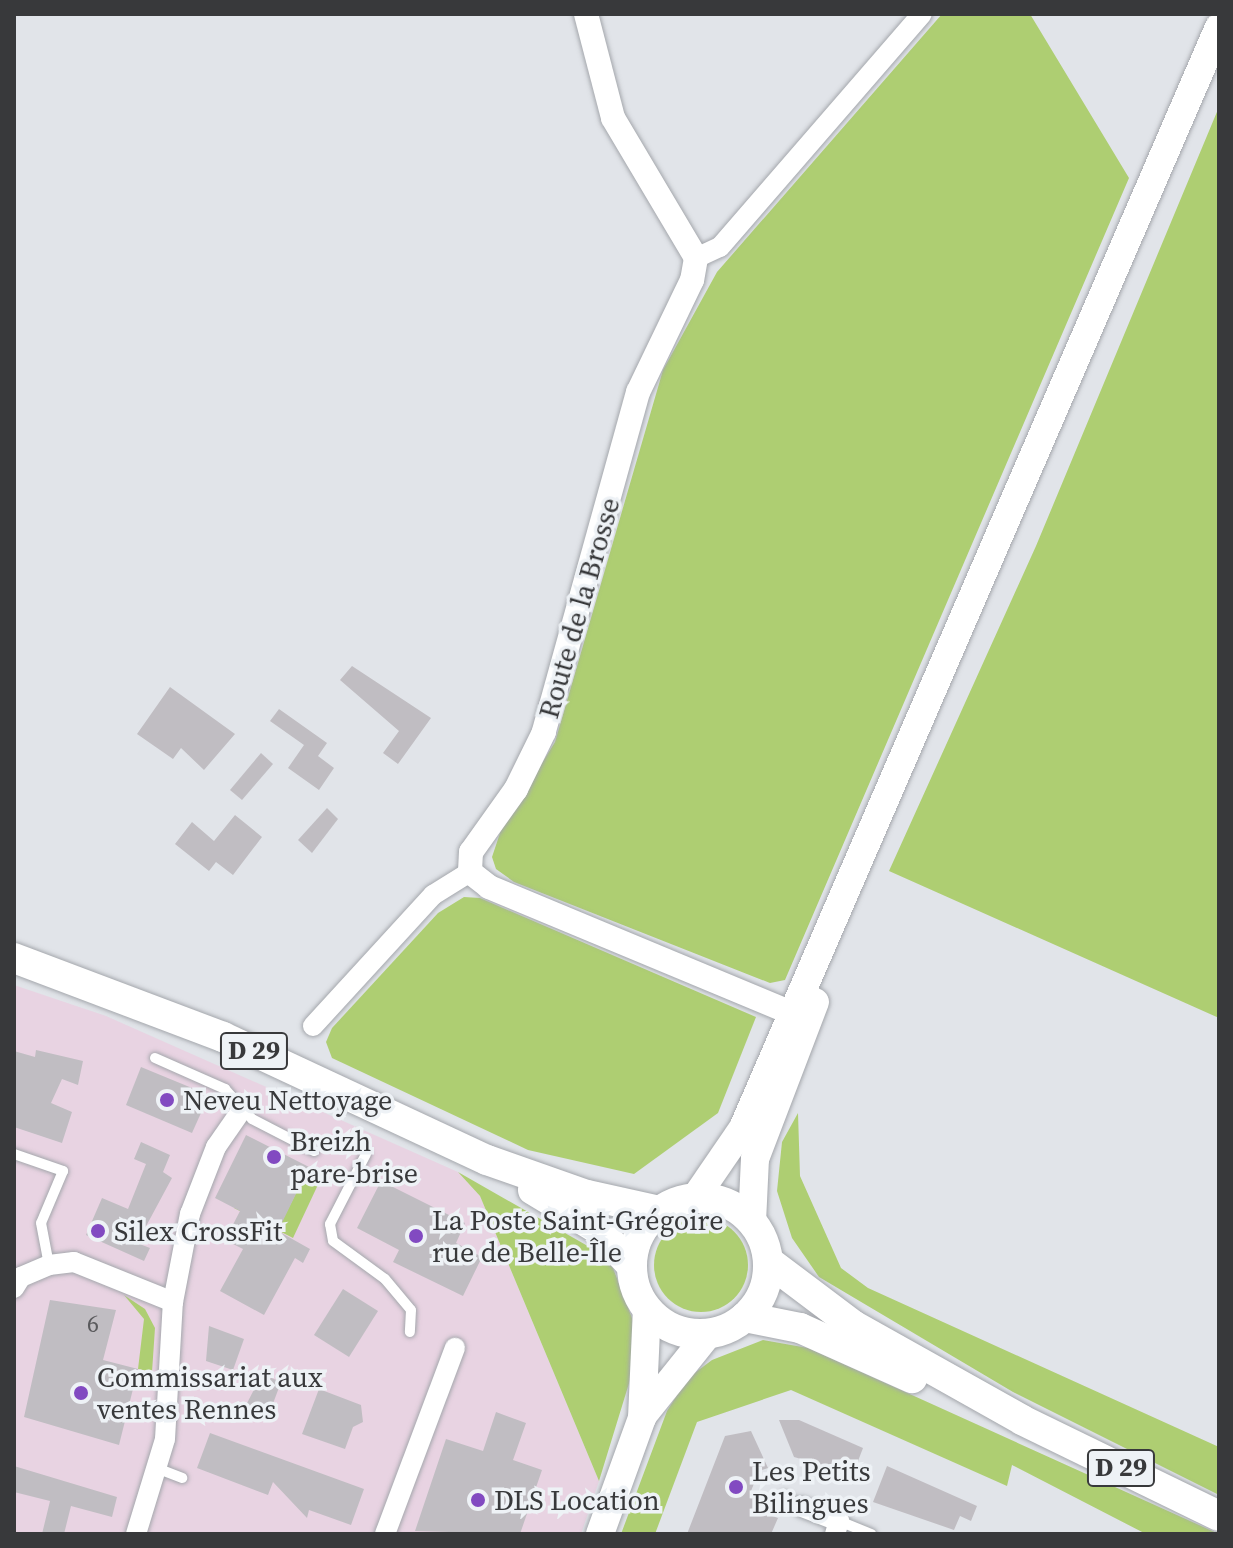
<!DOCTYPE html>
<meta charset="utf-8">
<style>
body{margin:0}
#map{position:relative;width:1233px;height:1548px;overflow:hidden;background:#e1e4e9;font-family:"Source Serif 4",serif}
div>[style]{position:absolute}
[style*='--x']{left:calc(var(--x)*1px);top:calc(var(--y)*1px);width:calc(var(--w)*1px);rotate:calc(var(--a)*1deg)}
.industrial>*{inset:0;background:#e8d3e2}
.green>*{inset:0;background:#aece72}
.round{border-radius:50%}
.building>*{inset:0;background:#c0bdc2}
.roads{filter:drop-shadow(0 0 2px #a4a7ac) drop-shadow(0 0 2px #a4a7ac)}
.service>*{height:10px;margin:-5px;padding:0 5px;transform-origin:5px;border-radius:5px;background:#fff}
.minor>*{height:20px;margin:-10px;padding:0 10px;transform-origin:10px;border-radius:10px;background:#fff}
.tertiary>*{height:24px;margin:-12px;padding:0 12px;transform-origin:12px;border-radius:12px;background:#fff}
.secondary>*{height:28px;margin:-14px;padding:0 14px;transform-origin:14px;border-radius:14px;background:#fff}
.primary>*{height:30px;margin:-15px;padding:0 15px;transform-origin:15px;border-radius:15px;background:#fff}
.primary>.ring{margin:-15px;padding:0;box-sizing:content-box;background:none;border:30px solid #fff;border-radius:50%}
.dots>*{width:22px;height:22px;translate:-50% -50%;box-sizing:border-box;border:4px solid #eef2f6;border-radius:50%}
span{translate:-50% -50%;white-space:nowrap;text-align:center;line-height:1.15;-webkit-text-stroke:7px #eef2f6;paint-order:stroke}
.number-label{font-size:24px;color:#5a5a5d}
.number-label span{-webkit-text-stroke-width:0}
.shield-label span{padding:2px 6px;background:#eef2f6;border:2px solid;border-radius:6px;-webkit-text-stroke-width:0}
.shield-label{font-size:26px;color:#38393b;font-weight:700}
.street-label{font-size:28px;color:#38393b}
.poi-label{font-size:28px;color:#38393b}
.left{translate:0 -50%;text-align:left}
.frame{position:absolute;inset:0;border:16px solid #38393b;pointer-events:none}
</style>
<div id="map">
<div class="industrial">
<div style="clip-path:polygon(14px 985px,106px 1016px,458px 1172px,480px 1196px,599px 1481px,581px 1534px,14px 1534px)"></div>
</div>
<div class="green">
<div style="clip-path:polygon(942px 14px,1030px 14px,1129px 178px,785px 980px,770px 983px,514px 882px,496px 869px,492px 857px,501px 830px,555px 742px,663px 370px,717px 272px)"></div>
<div style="clip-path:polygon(1219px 107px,1219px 1018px,889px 871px,1036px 546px)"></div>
<div style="clip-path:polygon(464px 897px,480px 898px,756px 1017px,718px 1113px,634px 1174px,528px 1150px,332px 1058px,326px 1042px,332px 1028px,438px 913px)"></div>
<div style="clip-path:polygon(798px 1113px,800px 1176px,841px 1268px,868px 1288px,1219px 1447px,1219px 1495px,1013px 1392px,819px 1277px,792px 1238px,777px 1191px,782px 1142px)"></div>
<div style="clip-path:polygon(309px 1167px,323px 1174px,293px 1238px,234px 1208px,241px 1195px,284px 1217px)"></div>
<div style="clip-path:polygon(458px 1172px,586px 1245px,613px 1268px,635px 1326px,634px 1367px,599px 1481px,480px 1196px)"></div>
<div class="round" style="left:654px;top:1218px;width:94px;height:94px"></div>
<div style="clip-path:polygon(124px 1295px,145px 1309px,155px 1328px,152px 1372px,138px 1369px,144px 1319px)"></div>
<div style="clip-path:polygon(763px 1340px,808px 1348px,1219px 1534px,1146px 1534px,1012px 1465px,1007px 1486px,791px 1390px,697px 1422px,655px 1534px,621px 1534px,667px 1411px,688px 1378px,712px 1360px)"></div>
</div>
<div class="building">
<div style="clip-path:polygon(352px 666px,431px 718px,398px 764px,383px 753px,399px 731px,340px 680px)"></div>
<div style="clip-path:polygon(170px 687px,235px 734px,204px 770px,181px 748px,173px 759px,137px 734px)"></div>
<div style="clip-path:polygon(279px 709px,327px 743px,318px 756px,334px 768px,319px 790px,288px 768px,304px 745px,270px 721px)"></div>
<div style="clip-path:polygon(261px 753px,273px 764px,242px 800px,230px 790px)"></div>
<div style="clip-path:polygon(327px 808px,338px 819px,312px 853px,298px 840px)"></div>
<div style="clip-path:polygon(235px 815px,262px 837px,233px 875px,216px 862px,209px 871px,175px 844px,192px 822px,214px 841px)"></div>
<div style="clip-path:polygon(36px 1050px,83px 1061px,78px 1085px,62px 1079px,51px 1103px,72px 1112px,62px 1143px,14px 1127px,14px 1051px,35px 1057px)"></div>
<div style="clip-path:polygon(141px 1067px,209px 1095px,192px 1133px,126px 1105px)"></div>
<div style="clip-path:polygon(246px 1135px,309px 1167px,278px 1231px,310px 1249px,303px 1263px,295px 1258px,264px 1315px,220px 1291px,243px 1249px,225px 1240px,240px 1211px,215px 1198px)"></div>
<div style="clip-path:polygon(141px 1142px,170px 1155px,163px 1172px,172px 1178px,137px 1243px,150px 1248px,144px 1261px,86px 1235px,102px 1198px,128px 1209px,146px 1164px,134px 1159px)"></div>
<div style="clip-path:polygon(381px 1181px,465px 1223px,456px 1243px,482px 1257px,463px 1296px,393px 1262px,399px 1250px,357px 1228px)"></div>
<div style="clip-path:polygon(343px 1289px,378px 1311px,349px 1357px,314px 1335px)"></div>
<div style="clip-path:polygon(50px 1300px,116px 1310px,103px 1360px,138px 1369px,119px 1445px,24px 1417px)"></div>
<div style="clip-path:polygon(209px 1326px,244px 1339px,233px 1370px,206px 1361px)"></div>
<div style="clip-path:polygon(262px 1374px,281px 1382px,268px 1417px,245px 1407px)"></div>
<div style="clip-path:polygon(319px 1389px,361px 1405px,363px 1422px,353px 1427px,345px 1449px,302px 1434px)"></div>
<div style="clip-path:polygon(496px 1412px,526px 1423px,513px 1460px,542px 1470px,520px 1534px,415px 1531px,446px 1439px,483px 1451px)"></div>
<div style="clip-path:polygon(779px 1420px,799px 1420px,863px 1448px,853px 1474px,794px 1457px)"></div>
<div style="clip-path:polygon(751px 1431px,768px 1468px,759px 1471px,751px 1491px,761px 1495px,756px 1510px,778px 1518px,771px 1534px,687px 1534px,725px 1436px)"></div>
<div style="clip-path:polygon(210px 1433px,364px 1489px,351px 1525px,309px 1510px,307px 1518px,273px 1482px,268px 1495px,197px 1468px)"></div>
<div style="clip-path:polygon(14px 1466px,117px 1497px,112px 1517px,71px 1506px,64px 1534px,42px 1534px,50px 1501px,14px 1492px)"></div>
<div style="clip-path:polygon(887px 1466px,977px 1506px,971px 1521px,960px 1516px,954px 1530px,873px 1502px)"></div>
</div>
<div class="roads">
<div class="service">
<div style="--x:155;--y:1058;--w:77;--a:23.9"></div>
<div style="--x:225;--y:1089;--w:40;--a:48"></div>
<div style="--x:252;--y:1119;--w:70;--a:27.3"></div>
<div style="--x:14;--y:1154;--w:52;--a:19.1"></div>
<div style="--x:63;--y:1171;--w:56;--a:112.9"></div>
<div style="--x:41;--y:1223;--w:43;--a:79.2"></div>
<div style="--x:366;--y:1154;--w:79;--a:117.2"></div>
<div style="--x:330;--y:1224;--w:17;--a:80"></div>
<div style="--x:333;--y:1241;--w:64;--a:36.2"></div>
<div style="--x:385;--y:1279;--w:40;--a:50"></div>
<div style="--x:411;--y:1310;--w:22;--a:93"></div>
<div style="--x:159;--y:1469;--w:25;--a:21"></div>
<div style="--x:784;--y:1496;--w:21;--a:31"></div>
<div style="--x:839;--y:1521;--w:35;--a:22"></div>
</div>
<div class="minor">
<div style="--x:696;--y:258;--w:26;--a:-25"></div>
<div style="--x:720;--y:247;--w:308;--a:-49.1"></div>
<div style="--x:313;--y:1026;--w:178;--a:-47.5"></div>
<div style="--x:433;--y:895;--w:44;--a:-31.9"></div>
<div style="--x:14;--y:1288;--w:13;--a:-58"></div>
<div style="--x:21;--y:1277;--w:30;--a:-23"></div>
<div style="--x:49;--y:1265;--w:25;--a:-7"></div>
<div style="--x:74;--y:1262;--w:107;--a:22"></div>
<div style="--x:802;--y:1507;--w:40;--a:21"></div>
<div style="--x:839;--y:1521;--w:14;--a:107"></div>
<div style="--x:136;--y:1534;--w:99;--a:-73"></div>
<div style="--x:165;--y:1439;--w:137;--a:-86.7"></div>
<div style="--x:173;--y:1302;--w:90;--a:-79.1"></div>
<div style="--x:190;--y:1214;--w:72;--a:-68.8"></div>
<div style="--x:216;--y:1147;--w:47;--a:-55.3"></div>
<div style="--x:385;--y:1534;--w:199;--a:-69.4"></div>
</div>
<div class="tertiary">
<div style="--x:586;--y:14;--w:107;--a:75.4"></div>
<div style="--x:613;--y:118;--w:163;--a:59.3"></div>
<div style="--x:696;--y:258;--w:22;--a:100"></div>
<div style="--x:692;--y:280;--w:124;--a:115.7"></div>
<div style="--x:638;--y:392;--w:353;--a:105.5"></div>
<div style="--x:544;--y:732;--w:64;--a:116.2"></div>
<div style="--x:516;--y:789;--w:77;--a:125.5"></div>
<div style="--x:471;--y:852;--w:20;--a:93"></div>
<div style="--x:470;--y:872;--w:24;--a:38"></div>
<div style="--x:489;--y:887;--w:346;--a:22.6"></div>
</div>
<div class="secondary">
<div style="--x:695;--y:1198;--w:85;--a:-55.6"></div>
<div style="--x:743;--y:1128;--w:1199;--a:-66.62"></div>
<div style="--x:752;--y:1222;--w:63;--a:-87.3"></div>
<div style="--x:755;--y:1159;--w:168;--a:-69.1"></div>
<div style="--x:644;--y:1414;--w:102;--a:-51.3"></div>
<div style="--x:600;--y:1534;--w:123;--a:-70.1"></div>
<div style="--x:642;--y:1418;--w:109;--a:-87.4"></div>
</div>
<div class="primary">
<div style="--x:14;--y:958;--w:223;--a:20.7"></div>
<div style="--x:223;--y:1037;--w:291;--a:25"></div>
<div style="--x:487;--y:1160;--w:106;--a:19.3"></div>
<div style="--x:587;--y:1195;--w:75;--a:12.4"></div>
<div style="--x:533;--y:1190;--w:76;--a:31"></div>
<div style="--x:598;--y:1229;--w:50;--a:47.4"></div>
<div class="ring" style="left:632px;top:1198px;width:106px;height:106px"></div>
<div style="--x:768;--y:1261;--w:106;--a:37"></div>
<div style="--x:853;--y:1325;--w:194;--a:29.3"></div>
<div style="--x:1022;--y:1420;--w:219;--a:26"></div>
<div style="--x:745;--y:1317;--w:56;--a:11.3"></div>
<div style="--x:800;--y:1328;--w:123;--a:24.1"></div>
</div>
</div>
<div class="dots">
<div style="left:167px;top:1100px;background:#824ac1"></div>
<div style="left:274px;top:1157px;background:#824ac1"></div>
<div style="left:98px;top:1231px;background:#824ac1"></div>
<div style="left:416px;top:1236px;background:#824ac1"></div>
<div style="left:81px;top:1393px;background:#824ac1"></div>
<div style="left:736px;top:1487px;background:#824ac1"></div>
<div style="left:478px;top:1500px;background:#824ac1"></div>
</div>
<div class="number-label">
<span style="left:93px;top:1324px">6</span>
</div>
<div class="shield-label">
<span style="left:254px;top:1051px">D 29</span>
<span style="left:1121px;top:1468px">D 29</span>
</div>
<div class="street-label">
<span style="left:579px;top:608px;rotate:-74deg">Route de la Brosse</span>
</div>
<div class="poi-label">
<span class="left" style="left:183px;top:1100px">Neveu Nettoyage</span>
<span class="left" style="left:290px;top:1157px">Breizh<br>pare-brise</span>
<span class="left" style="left:432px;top:1236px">La Poste Saint-Grégoire<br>rue de Belle-Île</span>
<span class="left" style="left:114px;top:1231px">Silex CrossFit</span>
<span class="left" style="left:97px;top:1393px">Commissariat aux<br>ventes Rennes</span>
<span class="left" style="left:752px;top:1487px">Les Petits<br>Bilingues</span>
<span class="left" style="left:494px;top:1500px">DLS Location</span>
</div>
<div class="frame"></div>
</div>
